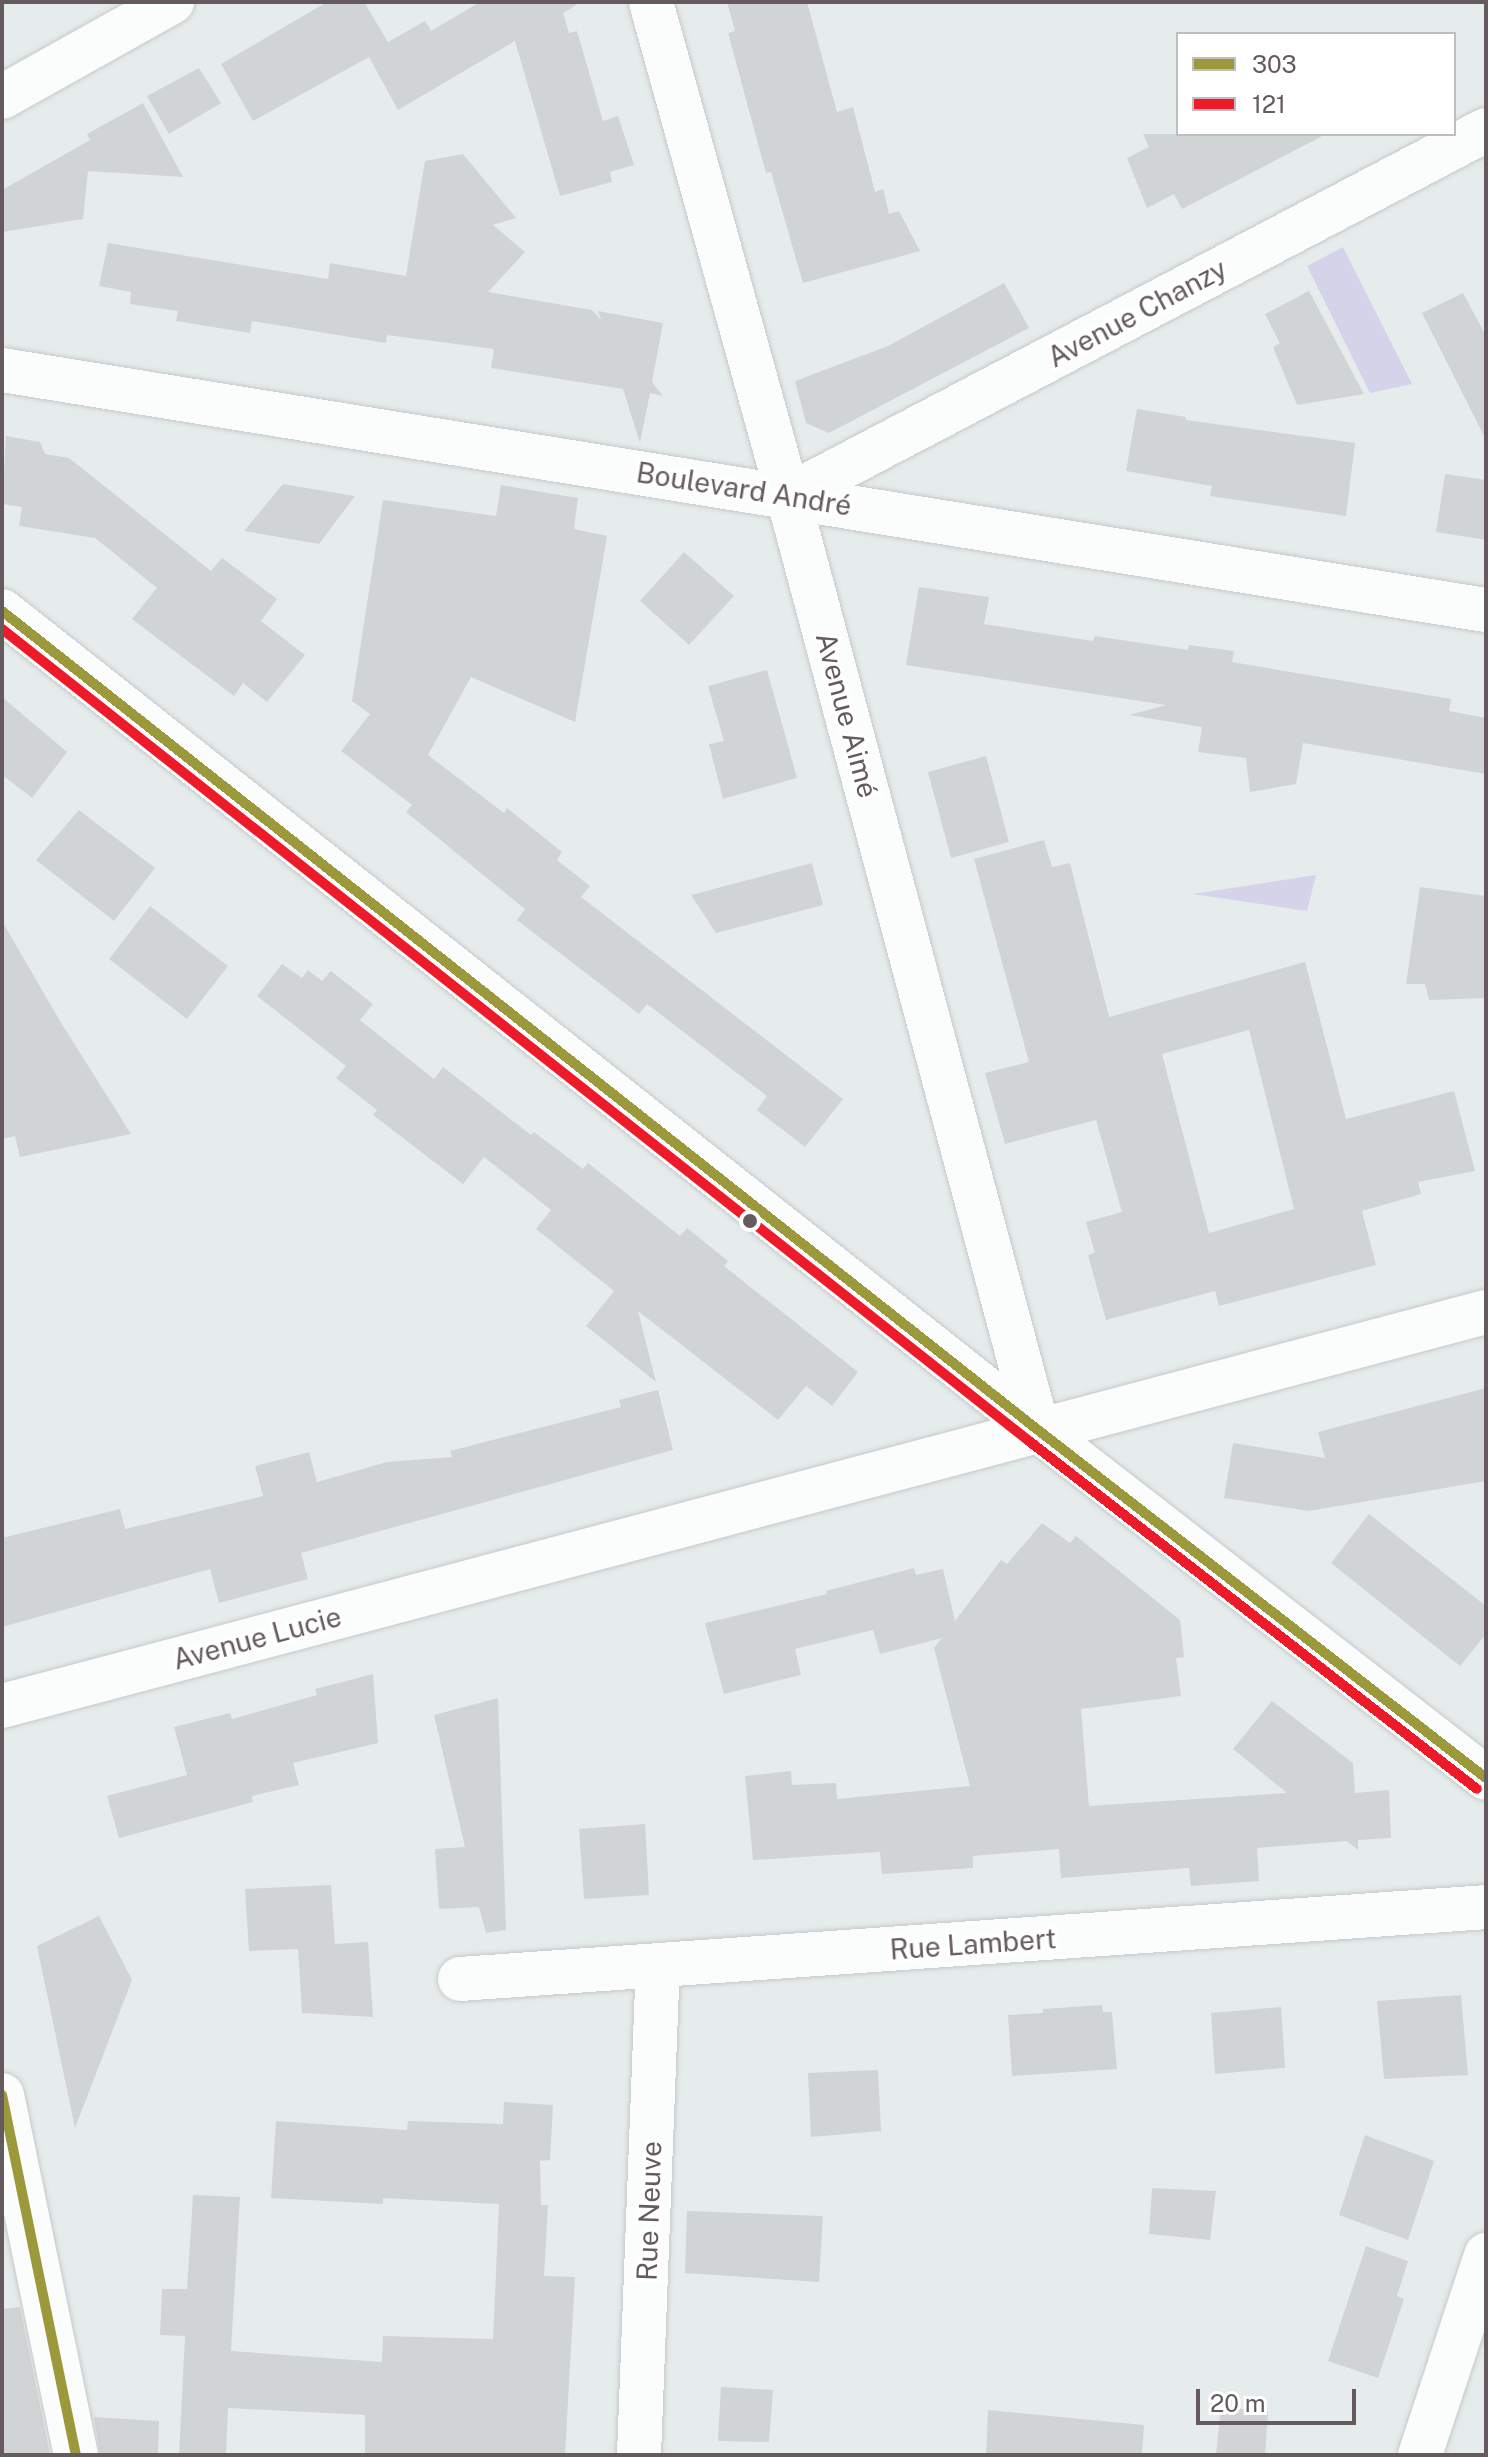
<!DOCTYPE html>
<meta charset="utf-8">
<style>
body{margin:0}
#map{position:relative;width:1488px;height:2457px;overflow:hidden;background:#e6ecec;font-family:"Public Sans",sans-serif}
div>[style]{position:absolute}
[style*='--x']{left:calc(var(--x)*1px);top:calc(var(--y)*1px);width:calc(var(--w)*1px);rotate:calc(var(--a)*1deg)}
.green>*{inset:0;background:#d4d3ea}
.building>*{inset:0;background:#d0d4d4}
.roads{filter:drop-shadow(0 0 2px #c8c9c9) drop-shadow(0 0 2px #c8c9c9)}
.minor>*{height:44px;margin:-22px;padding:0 22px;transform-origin:22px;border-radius:22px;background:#fbfcfc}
.bus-1>*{height:10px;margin:-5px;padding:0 5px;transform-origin:5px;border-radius:5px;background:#9b993b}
.bus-2>*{height:10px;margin:-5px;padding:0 5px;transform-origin:5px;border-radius:5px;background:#ed1b2a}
.dots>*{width:22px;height:22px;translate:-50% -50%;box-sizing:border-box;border:4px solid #fff;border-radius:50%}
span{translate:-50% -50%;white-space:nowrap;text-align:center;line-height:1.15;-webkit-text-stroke:7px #fff;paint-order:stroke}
.street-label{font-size:28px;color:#655b5e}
.frame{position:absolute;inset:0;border:4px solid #655b5e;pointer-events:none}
.legend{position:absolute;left:1176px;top:32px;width:280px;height:104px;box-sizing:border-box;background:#fff;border:2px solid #c1bdbf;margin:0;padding:10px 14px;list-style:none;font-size:24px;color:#655b5e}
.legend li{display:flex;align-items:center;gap:16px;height:40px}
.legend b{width:40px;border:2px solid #c1bdbf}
.scale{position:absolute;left:1196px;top:2389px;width:160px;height:36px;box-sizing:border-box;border:4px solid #655b5e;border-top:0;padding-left:10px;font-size:24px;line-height:28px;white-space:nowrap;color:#655b5e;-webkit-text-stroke:6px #fff;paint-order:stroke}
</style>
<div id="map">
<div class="green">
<div style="clip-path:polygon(1343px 247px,1412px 384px,1370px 393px,1307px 266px)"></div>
<div style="clip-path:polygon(1316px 875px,1307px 911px,1193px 894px)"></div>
</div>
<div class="building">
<div style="clip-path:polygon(327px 2px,364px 2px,388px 42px,425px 21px,431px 31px,480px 2px,581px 2px,563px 13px,569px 33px,577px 31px,603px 121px,618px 116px,634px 165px,610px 172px,612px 182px,560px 196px,515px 41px,398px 110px,369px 57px,253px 121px,221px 64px)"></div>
<div style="clip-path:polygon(727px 2px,807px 2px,837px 112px,853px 107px,875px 192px,883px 189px,889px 214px,899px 211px,920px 251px,803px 283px,771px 172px,766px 173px,728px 33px,735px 31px)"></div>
<div style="clip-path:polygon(199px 68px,221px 103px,169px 134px,147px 96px)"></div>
<div style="clip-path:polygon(143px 103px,183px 177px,88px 171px,83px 219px,2px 232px,2px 190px,90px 140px,87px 134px)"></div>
<div style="clip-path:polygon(1143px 134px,1326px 134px,1182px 209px,1174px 194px,1147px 208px,1127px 158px,1149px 147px)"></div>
<div style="clip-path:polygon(463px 154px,516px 218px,493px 225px,525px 252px,488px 292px,592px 310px,601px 320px,598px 311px,663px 323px,652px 382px,663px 396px,650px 393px,640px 443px,623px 389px,491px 368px,494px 349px,387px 335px,386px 343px,252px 321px,250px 333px,176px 321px,178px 311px,130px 304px,131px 292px,99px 286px,108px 243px,328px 279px,330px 263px,406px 276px,425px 161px)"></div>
<div style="clip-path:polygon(1004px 283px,1029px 328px,829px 433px,806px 423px,795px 381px,888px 346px)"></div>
<div style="clip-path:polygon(1309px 291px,1364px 394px,1297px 405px,1273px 347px,1280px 343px,1265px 314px)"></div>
<div style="clip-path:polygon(1463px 293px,1486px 336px,1486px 440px,1422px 313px)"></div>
<div style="clip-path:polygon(1137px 409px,1186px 417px,1186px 420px,1355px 443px,1346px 516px,1210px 496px,1212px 486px,1126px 471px)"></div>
<div style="clip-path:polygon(6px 436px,40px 442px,45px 454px,69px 458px,211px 571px,222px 558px,277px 599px,261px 621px,305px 655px,267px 702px,243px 683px,234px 696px,132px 619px,157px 588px,95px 538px,19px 526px,22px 507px,2px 504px)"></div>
<div style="clip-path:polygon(1445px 474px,1486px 480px,1486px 540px,1436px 532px)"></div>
<div style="clip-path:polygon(283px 484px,355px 496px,319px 544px,244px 531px)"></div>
<div style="clip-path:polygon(501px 485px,578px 498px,574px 529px,607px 536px,575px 722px,471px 677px,428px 755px,504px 813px,507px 808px,562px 852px,557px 860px,590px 886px,581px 897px,843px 1099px,805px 1147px,757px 1110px,767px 1096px,647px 1004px,639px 1014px,517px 920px,525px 909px,406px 812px,412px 805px,341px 751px,370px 714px,352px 701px,383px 500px,496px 516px)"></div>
<div style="clip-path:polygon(684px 552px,734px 596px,689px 645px,640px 601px)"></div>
<div style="clip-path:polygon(919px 587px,989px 597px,984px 624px,1093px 641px,1095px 636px,1188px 650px,1189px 645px,1234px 651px,1232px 662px,1451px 699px,1449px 711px,1486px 718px,1486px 774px,1303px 743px,1296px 784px,1250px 792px,1246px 758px,1198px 752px,1202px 727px,1129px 715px,1166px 705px,906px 665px)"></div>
<div style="clip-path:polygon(767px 670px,797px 778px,723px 799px,709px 744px,724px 741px,708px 686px)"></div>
<div style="clip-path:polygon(2px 697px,67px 752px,32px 798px,2px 775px)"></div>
<div style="clip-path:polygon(986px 756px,1009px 842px,951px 858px,928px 772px)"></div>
<div style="clip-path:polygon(79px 810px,155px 868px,114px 921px,36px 860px)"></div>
<div style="clip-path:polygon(evenodd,1044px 840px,1052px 867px,1070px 863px,1109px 1017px,1305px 962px,1346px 1119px,1454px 1091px,1475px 1171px,1418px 1182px,1421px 1194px,1362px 1211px,1376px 1265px,1219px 1306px,1215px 1291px,1106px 1320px,1088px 1255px,1095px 1253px,1086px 1222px,1122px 1212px,1096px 1120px,1005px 1144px,985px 1073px,1029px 1062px,974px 859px,1044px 840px,1249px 1030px,1294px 1209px,1209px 1233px,1162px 1054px,1249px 1030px)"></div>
<div style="clip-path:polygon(812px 863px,823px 905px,716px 933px,691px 895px)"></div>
<div style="clip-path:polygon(1420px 887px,1486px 896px,1486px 998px,1429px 1000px,1425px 984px,1406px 984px)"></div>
<div style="clip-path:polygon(150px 906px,228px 966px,187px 1019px,109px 959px)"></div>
<div style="clip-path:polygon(2px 921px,60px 1021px,131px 1134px,20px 1157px,15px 1136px,2px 1139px)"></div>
<div style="clip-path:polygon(282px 964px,302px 978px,308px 970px,322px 981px,331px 971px,373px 1004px,360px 1020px,434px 1079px,443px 1067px,531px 1135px,534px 1132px,583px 1169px,588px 1163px,680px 1236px,687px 1228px,728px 1261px,724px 1266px,858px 1372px,832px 1406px,806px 1386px,778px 1420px,638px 1311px,656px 1382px,586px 1326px,614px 1291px,536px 1229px,551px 1210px,484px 1157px,463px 1184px,373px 1115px,377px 1110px,336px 1078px,346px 1066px,257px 996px)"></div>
<div style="clip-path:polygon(1486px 1388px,1486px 1481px,1309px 1511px,1224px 1498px,1233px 1443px,1325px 1458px,1318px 1432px)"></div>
<div style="clip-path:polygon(658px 1390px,673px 1450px,301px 1553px,308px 1579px,219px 1603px,210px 1569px,2px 1627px,2px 1538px,120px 1509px,125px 1529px,263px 1496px,255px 1466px,309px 1452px,317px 1482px,387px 1462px,452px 1457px,450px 1451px,621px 1407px,619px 1400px)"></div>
<div style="clip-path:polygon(1369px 1514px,1486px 1606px,1486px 1634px,1460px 1666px,1331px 1563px)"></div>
<div style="clip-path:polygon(1042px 1523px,1070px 1543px,1076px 1536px,1180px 1620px,1184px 1657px,1176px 1658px,1181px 1696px,1081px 1709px,1089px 1806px,1287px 1793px,1233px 1749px,1272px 1701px,1353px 1763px,1355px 1793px,1389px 1790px,1391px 1838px,1358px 1840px,1358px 1850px,1347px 1841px,1257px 1848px,1259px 1881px,1191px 1886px,1189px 1868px,1061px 1878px,1059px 1849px,973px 1856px,973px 1868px,882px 1874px,880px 1852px,753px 1860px,745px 1776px,791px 1771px,792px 1785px,836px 1783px,837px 1799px,970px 1786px,934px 1648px,942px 1638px,880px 1654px,873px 1630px,795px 1649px,801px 1675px,724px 1694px,705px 1623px,827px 1594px,826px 1591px,914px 1568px,916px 1575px,943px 1569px,955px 1621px,1001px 1560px,1007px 1564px)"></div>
<div style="clip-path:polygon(373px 1674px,378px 1743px,293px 1763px,299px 1785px,252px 1796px,253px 1802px,119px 1838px,107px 1796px,187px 1775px,174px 1727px,230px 1713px,232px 1719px,317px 1695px,315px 1689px)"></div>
<div style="clip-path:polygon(498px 1698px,506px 1930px,486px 1933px,479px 1907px,439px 1909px,435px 1849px,465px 1847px,434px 1715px)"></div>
<div style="clip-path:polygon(645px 1824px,649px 1895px,584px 1899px,579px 1829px)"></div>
<div style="clip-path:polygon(331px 1885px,335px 1944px,368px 1942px,373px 2017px,302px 2013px,298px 1949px,249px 1951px,245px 1889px)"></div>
<div style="clip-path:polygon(99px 1916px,132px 1980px,75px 2128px,37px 1946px)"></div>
<div style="clip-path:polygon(1461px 1995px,1468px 2075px,1384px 2079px,1377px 2001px)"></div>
<div style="clip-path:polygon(1102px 2005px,1103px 2012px,1112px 2012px,1117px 2069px,1012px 2076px,1008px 2015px,1043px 2013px,1043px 2009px)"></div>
<div style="clip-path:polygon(1281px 2007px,1285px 2068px,1215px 2074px,1211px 2013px)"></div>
<div style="clip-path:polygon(878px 2070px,881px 2131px,811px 2137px,808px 2073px)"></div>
<div style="clip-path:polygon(504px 2102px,553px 2105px,550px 2160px,540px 2161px,541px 2205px,548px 2205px,544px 2276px,575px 2277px,565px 2455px,365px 2455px,365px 2415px,228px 2408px,226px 2455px,179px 2455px,185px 2336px,160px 2335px,162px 2289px,187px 2289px,193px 2195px,240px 2197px,231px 2351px,382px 2362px,383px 2336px,493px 2339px,499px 2204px,383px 2198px,383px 2204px,271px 2198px,276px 2121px,407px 2130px,408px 2121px,503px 2124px)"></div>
<div style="clip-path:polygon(1365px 2135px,1434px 2161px,1408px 2240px,1339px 2215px)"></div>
<div style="clip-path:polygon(1152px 2188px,1216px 2191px,1210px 2240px,1149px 2234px)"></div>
<div style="clip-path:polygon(687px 2211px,823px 2216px,819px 2282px,685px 2273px)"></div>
<div style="clip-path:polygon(1366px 2246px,1408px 2261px,1397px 2296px,1404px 2299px,1378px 2378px,1328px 2361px)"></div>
<div style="clip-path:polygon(20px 2307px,50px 2455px,2px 2455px,2px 2309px)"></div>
<div style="clip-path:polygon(721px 2387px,773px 2390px,769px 2442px,718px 2441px)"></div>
<div style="clip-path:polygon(1221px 2407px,1268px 2411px,1265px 2455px,1216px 2455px)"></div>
<div style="clip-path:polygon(988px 2410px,1144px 2425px,1142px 2455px,986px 2455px)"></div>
<div style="clip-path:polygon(94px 2417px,159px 2421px,158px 2455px,100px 2455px)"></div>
</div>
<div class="roads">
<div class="minor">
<div style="--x:651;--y:2;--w:513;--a:74.5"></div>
<div style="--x:788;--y:496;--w:967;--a:75.02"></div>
<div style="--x:2;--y:97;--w:195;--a:-29.2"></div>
<div style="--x:2;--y:370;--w:1503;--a:9.19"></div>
<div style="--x:788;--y:496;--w:788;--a:-27.67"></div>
<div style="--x:2;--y:611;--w:1321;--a:38.33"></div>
<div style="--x:1038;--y:1430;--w:567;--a:37.84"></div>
<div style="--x:2;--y:1706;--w:1535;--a:-14.87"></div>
<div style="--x:460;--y:1979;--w:1029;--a:-4.01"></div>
<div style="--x:2;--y:2095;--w:368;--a:78.4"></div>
<div style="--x:639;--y:2455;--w:488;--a:-87.8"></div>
<div style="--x:1420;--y:2455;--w:211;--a:-71.7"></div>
</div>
</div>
<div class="bus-1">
<div style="--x:2;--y:611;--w:1321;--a:38.33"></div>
<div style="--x:1038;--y:1430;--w:567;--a:37.84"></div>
<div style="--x:2;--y:2095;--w:368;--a:78.4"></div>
</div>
<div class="bus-2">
<div style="--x:2;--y:629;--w:1309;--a:38.33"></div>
<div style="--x:1029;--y:1441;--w:567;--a:37.84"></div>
</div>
<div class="dots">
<div style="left:750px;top:1221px;background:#655b5e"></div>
</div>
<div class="street-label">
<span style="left:1137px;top:313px;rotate:-28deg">Avenue Chanzy</span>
<span style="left:744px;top:489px;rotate:9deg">Boulevard André</span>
<span style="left:847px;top:715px;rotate:75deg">Avenue Aimé</span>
<span style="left:257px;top:1638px;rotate:-15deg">Avenue Lucie</span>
<span style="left:973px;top:1944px;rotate:-4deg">Rue Lambert</span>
<span style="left:649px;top:2211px;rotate:-88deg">Rue Neuve</span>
</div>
<div class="frame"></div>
<ul class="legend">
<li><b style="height:10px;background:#9b993b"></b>303</li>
<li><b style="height:10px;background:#ed1b2a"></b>121</li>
</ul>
<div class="scale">20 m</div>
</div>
